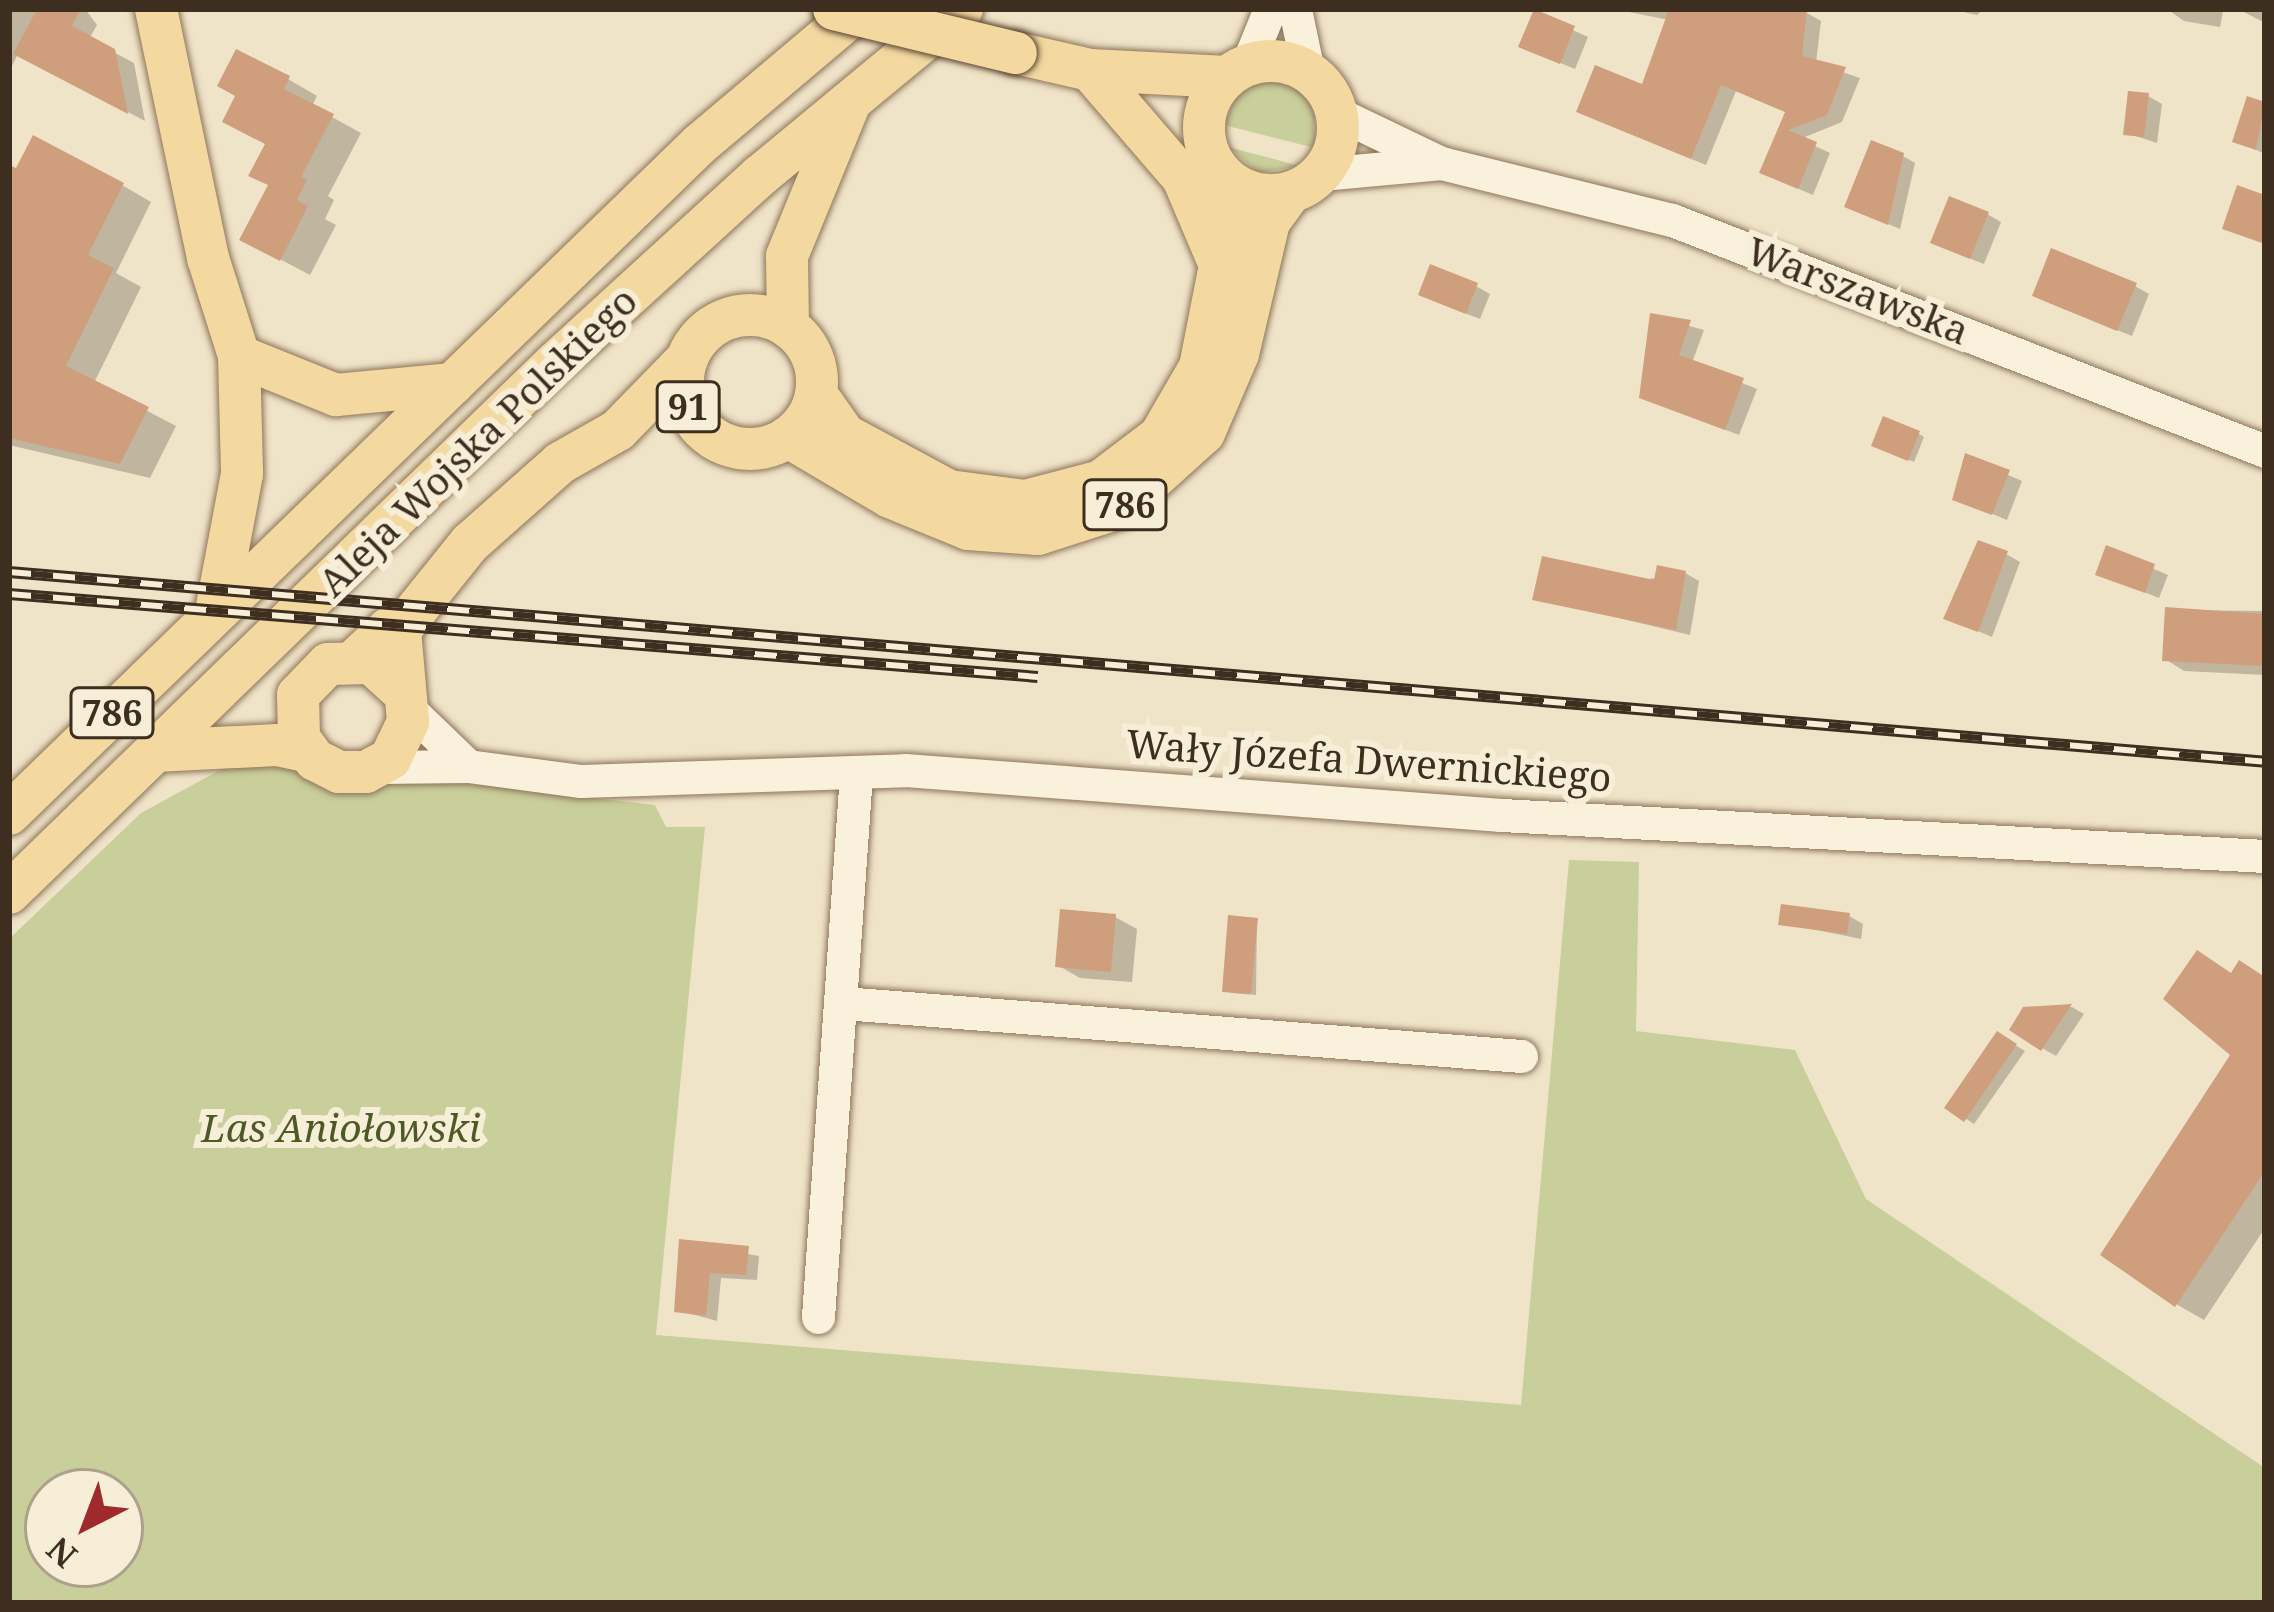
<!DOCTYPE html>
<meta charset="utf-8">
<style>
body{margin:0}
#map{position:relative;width:2274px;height:1612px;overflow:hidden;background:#f0e4c8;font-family:"Noto Serif",serif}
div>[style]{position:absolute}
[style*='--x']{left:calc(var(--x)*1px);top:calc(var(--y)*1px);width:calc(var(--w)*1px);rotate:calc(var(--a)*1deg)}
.green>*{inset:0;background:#c9cf9b}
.shadow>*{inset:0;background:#0003}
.building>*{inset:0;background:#cf9f7d}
.roads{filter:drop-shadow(0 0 3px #8d765c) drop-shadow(0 0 3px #8d765c)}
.minor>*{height:33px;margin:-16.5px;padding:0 16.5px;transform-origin:16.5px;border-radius:16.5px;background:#faf1dc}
.major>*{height:42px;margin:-21px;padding:0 21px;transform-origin:21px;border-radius:21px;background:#f3d9a0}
.major>.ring{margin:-21px;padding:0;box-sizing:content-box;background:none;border:42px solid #f3d9a0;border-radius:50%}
.rail>*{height:12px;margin-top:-6px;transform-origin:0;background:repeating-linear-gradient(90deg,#f7eed8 0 22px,#3d2e20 0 44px);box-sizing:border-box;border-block:3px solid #3d2e20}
.bridges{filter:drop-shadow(0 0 3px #5b4430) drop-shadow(0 0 3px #5b4430)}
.major-bridge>*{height:42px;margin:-21px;padding:0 21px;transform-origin:21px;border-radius:21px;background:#f3d9a0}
span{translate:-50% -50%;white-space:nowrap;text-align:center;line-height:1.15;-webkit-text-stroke:12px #f7eed8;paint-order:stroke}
.shield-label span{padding:3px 9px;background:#f7eed8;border:3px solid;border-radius:9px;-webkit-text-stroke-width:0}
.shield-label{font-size:36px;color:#3d2e20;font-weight:700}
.street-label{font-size:39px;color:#3d2e20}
.park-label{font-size:39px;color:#4d5a26;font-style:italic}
.frame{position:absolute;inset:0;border:12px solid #3d2e20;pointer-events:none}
.north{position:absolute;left:24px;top:1468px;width:120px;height:120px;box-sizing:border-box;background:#f7eed8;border:3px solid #ada18e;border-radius:50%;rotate:222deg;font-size:33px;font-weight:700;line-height:48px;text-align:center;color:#3d2e20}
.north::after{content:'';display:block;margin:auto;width:42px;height:54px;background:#9e2a2b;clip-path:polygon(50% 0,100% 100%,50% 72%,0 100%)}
</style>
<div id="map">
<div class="green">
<div style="clip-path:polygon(1270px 78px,1295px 84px,1314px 104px,1315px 148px,1224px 125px,1237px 94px)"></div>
<div style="clip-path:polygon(1228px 147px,1300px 166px,1259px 173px)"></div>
<div style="clip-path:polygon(evenodd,242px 758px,655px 805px,666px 827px,705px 827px,656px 1335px,1521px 1405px,1569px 860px,1639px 862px,1636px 1031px,1795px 1050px,1866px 1199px,2265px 1468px,2265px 1603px,9px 1603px,9px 939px,141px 813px,242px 758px,48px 1492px,120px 1492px,120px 1564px,48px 1564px,48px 1492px)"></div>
</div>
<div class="shadow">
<div style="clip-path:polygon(9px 9px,85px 9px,97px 25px,89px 39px,134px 63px,145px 121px,18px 54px,9px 72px)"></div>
<div style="clip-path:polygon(1614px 9px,1800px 9px,1821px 21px,1816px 63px,1860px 78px,1842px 122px,1800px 139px,1830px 153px,1813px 195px,1778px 180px,1788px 112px,1736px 91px,1706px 165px,1594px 119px,1643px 88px,1669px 20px)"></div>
<div style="clip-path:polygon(1950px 9px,1984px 9px,1977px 15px)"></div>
<div style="clip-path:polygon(2167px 9px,2220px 9px,2223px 11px,2220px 27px,2184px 21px)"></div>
<div style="clip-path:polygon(2265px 9px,2265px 23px,2240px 10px,2241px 9px)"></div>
<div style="clip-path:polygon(1535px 13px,1588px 37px,1575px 69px,1536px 53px)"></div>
<div style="clip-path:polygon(288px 79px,317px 96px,312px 106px,361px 133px,328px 196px,334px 200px,325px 219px,336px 225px,310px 275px,272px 255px,268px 144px,226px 121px)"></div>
<div style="clip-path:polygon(2148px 96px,2162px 104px,2157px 143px,2126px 133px)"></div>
<div style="clip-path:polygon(2249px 100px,2265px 106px,2265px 154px,2235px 140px)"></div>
<div style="clip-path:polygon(1903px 156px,1915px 163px,1900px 229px,1859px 212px)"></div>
<div style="clip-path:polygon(9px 182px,122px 185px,151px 202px,116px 273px,141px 287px,94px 383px,176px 426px,150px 478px,9px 445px)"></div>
<div style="clip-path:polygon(1987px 214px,2001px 222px,1984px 264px,1948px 250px)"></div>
<div style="clip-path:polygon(1476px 286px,1490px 294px,1480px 319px,1436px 302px)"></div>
<div style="clip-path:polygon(2135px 286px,2149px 294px,2132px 336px,2049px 303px)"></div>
<div style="clip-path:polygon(1653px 316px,1704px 330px,1692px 363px,1757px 389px,1739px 435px,1657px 404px)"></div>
<div style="clip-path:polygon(1919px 434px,1924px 437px,1914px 462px,1881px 448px)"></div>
<div style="clip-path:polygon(1967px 457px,2022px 481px,2007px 520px,1956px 499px)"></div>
<div style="clip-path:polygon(2108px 549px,2168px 575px,2159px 598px,2099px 574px)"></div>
<div style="clip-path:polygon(2006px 554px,2020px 562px,1992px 637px,1947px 618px)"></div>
<div style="clip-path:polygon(1685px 573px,1699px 581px,1690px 635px,1535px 598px)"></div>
<div style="clip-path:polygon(2168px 610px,2265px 611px,2265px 675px,2184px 671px,2165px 659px)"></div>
<div style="clip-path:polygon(1849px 916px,1863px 924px,1861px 939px,1782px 923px)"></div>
<div style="clip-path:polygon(1115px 917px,1137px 929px,1132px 982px,1080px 978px,1059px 966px)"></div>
<div style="clip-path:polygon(1257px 921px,1256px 995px,1231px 993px,1225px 990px)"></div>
<div style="clip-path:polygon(2233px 975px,2265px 979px,2265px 1228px,2204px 1320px,2176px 1304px,2234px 1054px)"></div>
<div style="clip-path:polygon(2072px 1007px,2084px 1014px,2056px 1056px,2042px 1048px,2025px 1010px)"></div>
<div style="clip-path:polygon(1998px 1035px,2025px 1051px,1974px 1124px,1948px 1107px)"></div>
<div style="clip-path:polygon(682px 1242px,759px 1256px,757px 1280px,721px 1278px,717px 1321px,677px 1310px)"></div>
</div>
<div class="building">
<div style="clip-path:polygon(37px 9px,81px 9px,72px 26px,115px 49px,128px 114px,13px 54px)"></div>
<div style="clip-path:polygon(1534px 9px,1575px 26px,1560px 64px,1518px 47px)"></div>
<div style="clip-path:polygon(1669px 9px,1807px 9px,1802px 56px,1846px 67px,1827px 115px,1788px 130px,1817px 142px,1798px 189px,1759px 173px,1785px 112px,1721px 85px,1691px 159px,1576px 112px,1595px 65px,1642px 84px)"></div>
<div style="clip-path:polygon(236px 49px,290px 76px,284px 89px,334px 114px,301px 177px,307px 180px,297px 200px,308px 206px,280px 261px,239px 240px,268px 185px,248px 176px,265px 144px,222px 122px,235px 96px,217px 86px)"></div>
<div style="clip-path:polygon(2128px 91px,2149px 93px,2144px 137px,2123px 135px)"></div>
<div style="clip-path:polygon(2247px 96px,2265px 102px,2256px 150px,2232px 142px)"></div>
<div style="clip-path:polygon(33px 135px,124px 183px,88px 255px,114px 268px,66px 366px,149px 407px,120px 464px,9px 438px,9px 165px,16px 168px)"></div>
<div style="clip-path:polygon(1871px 140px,1904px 153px,1888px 225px,1844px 207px)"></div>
<div style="clip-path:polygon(2237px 185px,2265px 195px,2265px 244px,2222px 229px)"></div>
<div style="clip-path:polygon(1949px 196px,1989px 212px,1970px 259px,1930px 243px)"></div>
<div style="clip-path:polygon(2051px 248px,2137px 283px,2117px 331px,2032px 296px)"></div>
<div style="clip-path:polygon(1430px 264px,1478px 283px,1466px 314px,1418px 295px)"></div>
<div style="clip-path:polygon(1650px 313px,1691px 320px,1679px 355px,1744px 378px,1725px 430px,1639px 398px)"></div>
<div style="clip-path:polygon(1883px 416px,1920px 431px,1908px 461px,1871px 446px)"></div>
<div style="clip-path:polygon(1965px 453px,2010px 470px,1992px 515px,1952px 500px)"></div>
<div style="clip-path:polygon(1978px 540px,2008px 551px,1978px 632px,1943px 619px)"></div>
<div style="clip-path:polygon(2106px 545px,2155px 564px,2145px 593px,2095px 575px)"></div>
<div style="clip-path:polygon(1542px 556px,1654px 580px,1657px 565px,1686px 571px,1676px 630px,1532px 600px)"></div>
<div style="clip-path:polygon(2165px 607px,2265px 614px,2265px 666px,2162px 661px)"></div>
<div style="clip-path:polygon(1781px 904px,1850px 913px,1847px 934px,1778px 925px)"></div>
<div style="clip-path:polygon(1060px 909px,1116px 914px,1111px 972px,1055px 967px)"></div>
<div style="clip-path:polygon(1228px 915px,1258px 918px,1251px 994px,1222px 992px)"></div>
<div style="clip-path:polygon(2197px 950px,2231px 973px,2239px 960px,2265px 977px,2265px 1171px,2175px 1307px,2100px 1255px,2230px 1055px,2163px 999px)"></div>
<div style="clip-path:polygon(2072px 1004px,2041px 1051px,2009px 1030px,2023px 1007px)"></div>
<div style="clip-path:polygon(1997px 1031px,2017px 1044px,1964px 1122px,1944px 1108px)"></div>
<div style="clip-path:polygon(679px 1239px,749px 1246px,746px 1275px,710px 1273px,706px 1316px,674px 1312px)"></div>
</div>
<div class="roads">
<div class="minor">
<div style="--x:1295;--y:9;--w:63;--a:78.2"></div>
<div style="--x:1247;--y:65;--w:61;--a:-67.7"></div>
<div style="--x:1337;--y:113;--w:115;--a:25.7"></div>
<div style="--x:1321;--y:174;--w:121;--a:-5.2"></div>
<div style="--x:1441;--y:163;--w:238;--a:13.9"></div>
<div style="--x:1672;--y:220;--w:636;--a:21.28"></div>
<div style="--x:408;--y:708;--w:83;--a:44"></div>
<div style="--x:378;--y:767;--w:90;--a:-0.6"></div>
<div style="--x:468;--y:766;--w:114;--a:7.6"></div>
<div style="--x:581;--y:781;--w:324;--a:-1.9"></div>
<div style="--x:905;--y:770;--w:598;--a:4.32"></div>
<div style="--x:1501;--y:815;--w:765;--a:3.07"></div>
<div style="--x:843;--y:1003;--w:680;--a:4.47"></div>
<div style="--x:818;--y:1317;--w:545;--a:-86"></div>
</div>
<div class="major">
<div style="--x:156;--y:9;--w:254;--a:78.2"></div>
<div style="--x:208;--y:258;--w:103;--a:72.4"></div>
<div style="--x:239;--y:356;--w:118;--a:88.5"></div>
<div style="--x:242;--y:474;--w:140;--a:100.7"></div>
<div style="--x:1016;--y:53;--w:76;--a:12.9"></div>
<div style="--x:1090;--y:70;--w:137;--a:2.9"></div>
<div class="ring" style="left:1204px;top:61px;width:92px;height:92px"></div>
<div style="--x:1090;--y:70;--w:143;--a:49.3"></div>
<div style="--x:1183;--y:178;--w:95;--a:67"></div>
<div class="ring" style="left:683px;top:315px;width:92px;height:92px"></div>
<div style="--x:788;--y:327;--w:71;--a:-90.8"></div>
<div style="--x:787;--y:256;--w:163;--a:-67.7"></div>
<div style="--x:239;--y:356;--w:105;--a:21.9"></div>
<div style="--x:336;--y:395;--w:117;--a:-5.4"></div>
<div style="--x:816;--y:394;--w:50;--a:54.7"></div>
<div style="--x:845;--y:435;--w:118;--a:28.3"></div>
<div style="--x:949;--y:491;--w:77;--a:7.5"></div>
<div style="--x:1025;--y:501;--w:79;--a:-14.7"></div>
<div style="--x:1101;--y:481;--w:74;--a:-37.3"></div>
<div style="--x:1160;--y:436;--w:80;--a:-59.9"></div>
<div style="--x:1200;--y:367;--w:104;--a:-78.9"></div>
<div style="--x:1220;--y:265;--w:33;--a:-61"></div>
<div style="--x:1236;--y:236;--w:54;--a:-96.3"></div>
<div style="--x:788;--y:437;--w:118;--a:30.5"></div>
<div style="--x:890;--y:497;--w:84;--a:22.3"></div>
<div style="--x:968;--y:529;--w:70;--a:4.1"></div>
<div style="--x:1038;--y:534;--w:88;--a:-17.8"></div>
<div style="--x:1122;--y:507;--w:110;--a:-42.1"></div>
<div style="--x:1204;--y:433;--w:86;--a:-66.7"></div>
<div style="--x:1238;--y:354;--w:136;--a:-76.8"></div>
<div style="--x:1269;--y:222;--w:36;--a:-54"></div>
<div style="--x:400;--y:630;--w:92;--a:85"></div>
<div style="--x:408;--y:722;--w:41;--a:115.9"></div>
<div style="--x:390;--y:759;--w:27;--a:152"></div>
<div style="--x:366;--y:772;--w:27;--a:180"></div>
<div style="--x:339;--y:772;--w:27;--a:-153"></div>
<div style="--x:315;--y:760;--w:27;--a:-126"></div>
<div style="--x:299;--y:738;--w:43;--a:-91.3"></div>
<div style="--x:298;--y:695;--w:43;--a:-45.9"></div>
<div style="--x:328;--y:664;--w:43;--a:-1.3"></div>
<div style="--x:371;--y:663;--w:45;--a:42.3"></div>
<div style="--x:356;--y:659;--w:44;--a:-43.2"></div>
<div style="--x:388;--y:629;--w:12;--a:5"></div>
<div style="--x:400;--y:630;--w:112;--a:-51.2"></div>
<div style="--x:470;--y:543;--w:120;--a:-41.6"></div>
<div style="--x:560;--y:463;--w:67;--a:-29.6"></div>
<div style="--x:618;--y:430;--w:99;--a:-45.8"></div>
<div style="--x:155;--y:751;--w:122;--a:-2.8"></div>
<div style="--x:277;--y:745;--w:29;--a:12"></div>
<div style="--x:9;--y:814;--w:962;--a:-44.12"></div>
<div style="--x:700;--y:144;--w:209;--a:-40.2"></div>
<div style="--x:9;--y:893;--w:762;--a:-44.15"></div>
<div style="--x:556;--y:362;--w:277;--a:-42.4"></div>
<div style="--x:761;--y:175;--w:261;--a:-39.6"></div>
</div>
</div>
<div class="rail">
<div style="--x:9;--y:572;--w:2264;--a:4.81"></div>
<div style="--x:9;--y:594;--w:1032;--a:4.61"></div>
</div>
<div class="bridges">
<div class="major-bridge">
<div style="--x:834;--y:9;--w:187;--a:13.6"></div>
</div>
</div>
<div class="shield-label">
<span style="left:688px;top:407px">91</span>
<span style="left:1125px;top:505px">786</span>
<span style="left:112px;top:713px">786</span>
</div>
<div class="street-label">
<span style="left:1858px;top:290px;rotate:21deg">Warszawska</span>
<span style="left:477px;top:441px;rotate:-44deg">Aleja Wojska Polskiego</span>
<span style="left:1369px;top:760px;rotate:4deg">Wały Józefa Dwernickiego</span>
</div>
<div class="park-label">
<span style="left:341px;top:1127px">Las Aniołowski</span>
</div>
<div class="frame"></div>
<div class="north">N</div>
</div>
